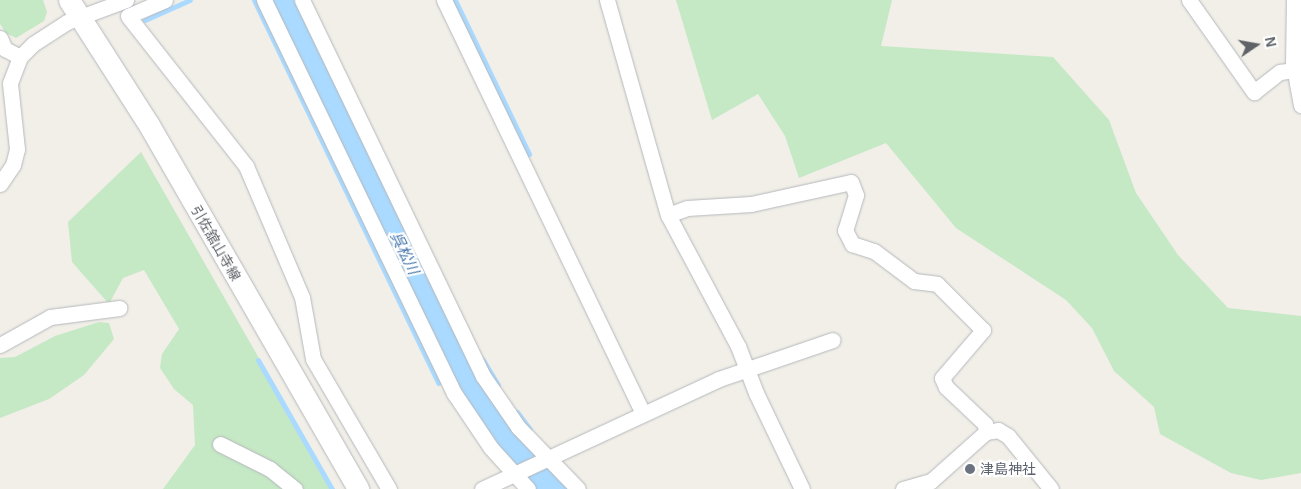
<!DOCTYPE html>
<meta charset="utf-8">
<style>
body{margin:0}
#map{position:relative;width:1301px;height:489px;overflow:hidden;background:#f1efe8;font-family:Arial,"Noto Sans JP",sans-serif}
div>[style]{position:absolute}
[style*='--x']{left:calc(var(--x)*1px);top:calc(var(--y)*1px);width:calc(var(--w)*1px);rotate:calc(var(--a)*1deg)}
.green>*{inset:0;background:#c5e8c5}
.stream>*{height:5px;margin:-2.5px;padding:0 2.5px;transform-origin:2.5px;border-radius:2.5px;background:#aadaff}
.river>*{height:31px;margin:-15.5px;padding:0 15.5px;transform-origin:15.5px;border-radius:15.5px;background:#aadaff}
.roads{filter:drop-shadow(0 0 1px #b5b8bc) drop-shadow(0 0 1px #b5b8bc)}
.minor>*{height:15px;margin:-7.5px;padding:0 7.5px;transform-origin:7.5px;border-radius:7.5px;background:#fff}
.secondary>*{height:21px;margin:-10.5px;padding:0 10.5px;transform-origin:10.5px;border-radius:10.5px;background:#fff}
.dots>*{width:14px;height:14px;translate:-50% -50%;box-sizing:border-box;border:2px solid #fff;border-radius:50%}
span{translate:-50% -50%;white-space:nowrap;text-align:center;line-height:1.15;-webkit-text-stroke:4.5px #fff;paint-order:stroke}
.street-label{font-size:14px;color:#5f6368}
.worship-label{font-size:14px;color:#5b616d}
.left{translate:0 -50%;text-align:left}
.water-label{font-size:15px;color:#4174aa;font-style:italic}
.north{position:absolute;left:1231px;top:20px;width:50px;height:50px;-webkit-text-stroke:4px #fff;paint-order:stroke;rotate:78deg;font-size:14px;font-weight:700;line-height:20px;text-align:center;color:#5f6368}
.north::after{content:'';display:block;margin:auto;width:18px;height:22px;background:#5f6368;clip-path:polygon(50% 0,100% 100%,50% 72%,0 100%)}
</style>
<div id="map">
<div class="green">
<div style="clip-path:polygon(0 0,43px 0,47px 12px,44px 21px,16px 38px,6px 33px,0 24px)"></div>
<div style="clip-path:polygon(676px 0,892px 0,881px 46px,1053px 57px,1109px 120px,1136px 193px,1178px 255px,1228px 308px,1301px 316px,1301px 473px,1261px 480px,1231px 473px,1160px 434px,1154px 407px,1114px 371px,1092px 328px,1066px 300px,956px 228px,886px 143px,799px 178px,785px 136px,758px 94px,712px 120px)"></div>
<div style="clip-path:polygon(141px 152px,327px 477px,335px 489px,163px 489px,195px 445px,193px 405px,174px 389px,160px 368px,162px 354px,179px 329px,144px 270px,123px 278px,109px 304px,72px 262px,68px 222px)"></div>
<div style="clip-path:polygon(99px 322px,109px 323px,114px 339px,84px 375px,49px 399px,0 418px,0 358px,15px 357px,55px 336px)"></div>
</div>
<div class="stream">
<div style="--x:254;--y:0;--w:425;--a:64.3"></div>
<div style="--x:455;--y:0;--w:171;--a:64.3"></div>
<div style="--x:145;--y:20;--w:49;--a:-24"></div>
<div style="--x:258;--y:360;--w:149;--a:60.2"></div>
<div style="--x:483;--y:360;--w:29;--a:59"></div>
<div style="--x:517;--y:412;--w:21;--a:53"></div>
</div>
<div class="river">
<div style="--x:283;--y:0;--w:428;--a:64.2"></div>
<div style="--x:469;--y:385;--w:63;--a:55.3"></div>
<div style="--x:505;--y:437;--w:70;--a:47.9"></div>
</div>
<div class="roads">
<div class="minor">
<div style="--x:165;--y:0;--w:40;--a:156.6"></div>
<div style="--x:128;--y:16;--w:191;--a:51.8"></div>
<div style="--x:246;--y:166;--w:142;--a:66.9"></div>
<div style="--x:302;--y:297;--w:63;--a:79.9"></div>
<div style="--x:313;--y:359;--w:151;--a:59.7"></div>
<div style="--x:264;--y:0;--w:437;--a:64.2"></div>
<div style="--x:454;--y:393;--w:66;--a:56.1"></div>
<div style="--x:491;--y:448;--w:55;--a:47.9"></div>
<div style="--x:302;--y:0;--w:417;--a:64.3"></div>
<div style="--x:483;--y:376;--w:62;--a:55.5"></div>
<div style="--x:518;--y:427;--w:86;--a:45.9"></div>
<div style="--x:444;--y:0;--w:459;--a:64.3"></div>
<div style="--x:607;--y:0;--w:223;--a:74.2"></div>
<div style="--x:668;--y:215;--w:149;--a:61.9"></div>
<div style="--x:738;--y:346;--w:50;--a:69"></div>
<div style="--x:756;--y:393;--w:106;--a:64.4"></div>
<div style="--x:1189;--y:0;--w:113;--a:54.8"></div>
<div style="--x:1254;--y:92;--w:33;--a:-38"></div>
<div style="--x:1280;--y:72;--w:14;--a:-8"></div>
<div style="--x:1294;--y:0;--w:62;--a:90.9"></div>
<div style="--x:1293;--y:62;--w:44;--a:79.5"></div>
<div style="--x:0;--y:38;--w:12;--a:66"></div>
<div style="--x:5;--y:49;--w:17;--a:28"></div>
<div style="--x:0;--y:184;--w:23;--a:-56"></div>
<div style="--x:13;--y:165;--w:16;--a:-76"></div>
<div style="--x:17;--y:149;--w:66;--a:-96.1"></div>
<div style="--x:10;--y:83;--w:28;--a:-69"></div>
<div style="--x:20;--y:57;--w:18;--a:-45"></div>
<div style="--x:33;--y:44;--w:40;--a:-32.9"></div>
<div style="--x:67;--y:22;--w:63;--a:-20.4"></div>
<div style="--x:668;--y:215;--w:20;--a:-20"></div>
<div style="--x:687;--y:208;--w:64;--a:-3.6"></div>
<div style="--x:751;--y:204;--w:102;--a:-12.4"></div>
<div style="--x:851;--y:182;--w:14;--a:69"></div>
<div style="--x:856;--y:195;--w:37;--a:107"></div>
<div style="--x:845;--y:230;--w:16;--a:63"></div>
<div style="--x:852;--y:244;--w:23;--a:18"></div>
<div style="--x:874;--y:251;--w:50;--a:36.9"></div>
<div style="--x:914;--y:281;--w:23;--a:7"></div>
<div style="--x:937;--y:284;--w:65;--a:45"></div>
<div style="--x:983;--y:330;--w:63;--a:130.5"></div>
<div style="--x:942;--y:378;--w:10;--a:66"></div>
<div style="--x:946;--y:387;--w:54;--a:43.5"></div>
<div style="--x:985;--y:424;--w:8;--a:83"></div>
<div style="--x:0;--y:345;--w:57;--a:-29.2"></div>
<div style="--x:50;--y:317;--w:70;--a:-7.4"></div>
<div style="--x:220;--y:444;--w:56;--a:26.6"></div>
<div style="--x:270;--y:469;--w:32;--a:39"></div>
<div style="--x:482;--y:489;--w:261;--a:-24.9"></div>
<div style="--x:719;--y:379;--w:120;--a:-18.9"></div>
<div style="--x:903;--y:489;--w:29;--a:-16"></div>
<div style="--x:931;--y:481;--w:74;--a:-41.7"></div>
<div style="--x:986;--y:432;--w:12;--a:-9"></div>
<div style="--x:998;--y:430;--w:12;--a:31"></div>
<div style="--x:1008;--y:436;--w:68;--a:50.9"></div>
</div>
<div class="secondary">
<div style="--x:69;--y:0;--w:148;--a:57.4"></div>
<div style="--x:149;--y:125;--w:420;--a:60.1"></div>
</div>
</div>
<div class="dots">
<div style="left:970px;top:469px;background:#6b7280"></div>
</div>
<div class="street-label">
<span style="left:216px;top:243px;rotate:60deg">引佐舘山寺線</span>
</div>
<div class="worship-label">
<span class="left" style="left:980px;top:469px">津島神社</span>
</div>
<div class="water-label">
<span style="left:405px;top:253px;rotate:64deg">呉松川</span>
</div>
<div class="north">N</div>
</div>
